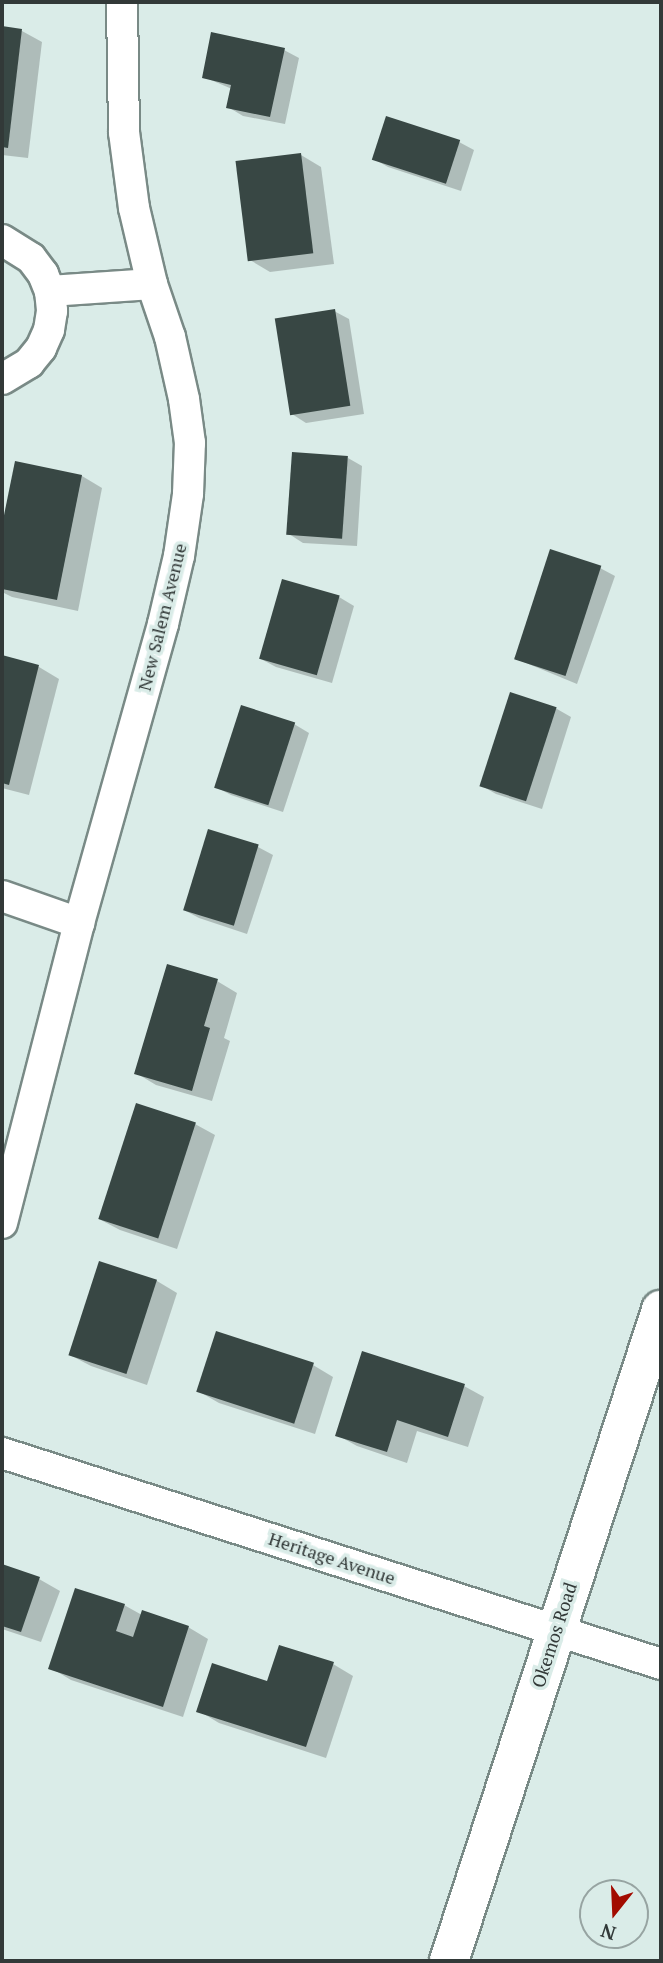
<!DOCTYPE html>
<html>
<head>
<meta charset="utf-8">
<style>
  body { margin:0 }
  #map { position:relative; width:663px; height:1963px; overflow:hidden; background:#daece8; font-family:"PT Serif",serif }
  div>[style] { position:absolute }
  .shadow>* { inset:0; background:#0003 }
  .building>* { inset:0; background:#384744; transform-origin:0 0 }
  .roads { filter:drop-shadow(2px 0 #798a86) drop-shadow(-2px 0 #798a86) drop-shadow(0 2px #798a86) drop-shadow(0 -2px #798a86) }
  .street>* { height:30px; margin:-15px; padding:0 15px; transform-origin:15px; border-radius:15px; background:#fff }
  .secondary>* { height:38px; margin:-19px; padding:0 19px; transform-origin:19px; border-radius:19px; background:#fff }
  span { translate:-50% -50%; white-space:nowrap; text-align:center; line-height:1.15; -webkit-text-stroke:7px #daece8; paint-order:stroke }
  .street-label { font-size:18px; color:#323938 }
  .frame { position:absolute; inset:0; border:4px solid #323938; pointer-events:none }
  .north { position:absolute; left:579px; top:1879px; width:70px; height:70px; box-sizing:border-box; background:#daece8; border:2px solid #97a4a2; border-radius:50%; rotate:198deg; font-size:19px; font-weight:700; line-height:28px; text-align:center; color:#323938 }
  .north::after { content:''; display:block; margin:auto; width:24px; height:32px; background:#a20b00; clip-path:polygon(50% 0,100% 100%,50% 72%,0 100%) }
</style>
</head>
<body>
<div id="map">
  <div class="shadow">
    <i style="clip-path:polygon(2px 28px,22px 31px,42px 42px,28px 158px,2px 155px)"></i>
    <i style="clip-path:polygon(284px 50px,299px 58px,285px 124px,243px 116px,228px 107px,232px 89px,204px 77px)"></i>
    <i style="clip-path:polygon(387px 118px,459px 142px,474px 150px,461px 191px,388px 167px,374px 159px)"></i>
    <i style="clip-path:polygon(301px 155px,321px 167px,334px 264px,270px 272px,250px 260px)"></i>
    <i style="clip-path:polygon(334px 311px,349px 319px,364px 414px,306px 423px,292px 414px)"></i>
    <i style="clip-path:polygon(348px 458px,362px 466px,357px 546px,303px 543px,289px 534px)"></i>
    <i style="clip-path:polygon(16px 463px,82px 476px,102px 488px,78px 611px,12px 597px,2px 592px,2px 534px)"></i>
    <i style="clip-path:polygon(600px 568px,615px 576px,577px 684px,514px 658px)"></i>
    <i style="clip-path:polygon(339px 597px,354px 606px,332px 683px,276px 667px,261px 659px)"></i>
    <i style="clip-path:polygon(2px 657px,39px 667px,59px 679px,29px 795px,2px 788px)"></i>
    <i style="clip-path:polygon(511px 694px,557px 709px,571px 717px,542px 809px,496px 794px,482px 786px)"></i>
    <i style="clip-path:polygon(294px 724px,309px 733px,283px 812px,231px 795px,216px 787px)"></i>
    <i style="clip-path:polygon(210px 831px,258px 847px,273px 855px,247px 934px,199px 918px,184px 910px)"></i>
    <i style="clip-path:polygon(217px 981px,237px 993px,224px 1038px,230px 1041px,212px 1101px,156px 1085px,136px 1073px)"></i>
    <i style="clip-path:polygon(195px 1124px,215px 1135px,177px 1249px,120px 1230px,99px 1219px)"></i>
    <i style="clip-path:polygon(100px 1263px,157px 1281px,177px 1293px,147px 1385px,91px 1366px,70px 1355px)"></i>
    <i style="clip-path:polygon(313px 1365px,333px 1377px,315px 1434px,219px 1403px,198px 1391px)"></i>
    <i style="clip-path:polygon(464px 1386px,484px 1397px,468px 1447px,417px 1431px,407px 1463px,357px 1446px,337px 1435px)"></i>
    <i style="clip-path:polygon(2px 1566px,39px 1579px,60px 1591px,41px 1642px,2px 1629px)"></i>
    <i style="clip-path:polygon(124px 1605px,142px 1615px,188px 1627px,208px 1639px,183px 1717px,71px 1680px,51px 1668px)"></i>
    <i style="clip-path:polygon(333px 1664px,353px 1676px,326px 1758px,219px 1723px,199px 1711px,268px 1683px)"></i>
  </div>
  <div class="building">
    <i style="clip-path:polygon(2px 26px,22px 29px,8px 148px,2px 147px)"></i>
    <i style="clip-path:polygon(211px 32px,285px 48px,270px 117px,226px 108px,231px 85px,202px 78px)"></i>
    <i style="left:386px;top:116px;width:78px;height:46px;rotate:18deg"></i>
    <i style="left:301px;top:153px;width:101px;height:66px;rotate:83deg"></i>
    <i style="left:335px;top:309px;width:98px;height:61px;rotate:81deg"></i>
    <i style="left:292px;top:452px;width:56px;height:83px;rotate:4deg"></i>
    <i style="clip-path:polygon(15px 461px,82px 475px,57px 600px,2px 589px,2px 525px)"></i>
    <i style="left:550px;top:549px;width:54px;height:116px;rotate:18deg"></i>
    <i style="left:282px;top:579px;width:60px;height:83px;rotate:16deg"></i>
    <i style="clip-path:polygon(2px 655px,39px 665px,9px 785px,2px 783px)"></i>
    <i style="left:510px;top:692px;width:49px;height:99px;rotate:18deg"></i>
    <i style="left:241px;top:705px;width:57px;height:87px;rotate:18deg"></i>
    <i style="left:208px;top:829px;width:53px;height:85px;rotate:17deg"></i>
    <i style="clip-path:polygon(167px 964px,218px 979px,204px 1026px,210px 1028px,192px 1091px,134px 1074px)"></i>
    <i style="left:136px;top:1103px;width:63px;height:122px;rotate:18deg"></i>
    <i style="left:99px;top:1261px;width:61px;height:99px;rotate:18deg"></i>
    <i style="left:216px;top:1331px;width:103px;height:64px;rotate:18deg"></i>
    <i style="clip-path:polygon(362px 1351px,465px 1384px,448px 1437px,397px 1420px,387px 1452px,335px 1436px)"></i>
    <i style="clip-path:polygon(2px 1564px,40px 1577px,21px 1632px,2px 1626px)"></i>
    <i style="clip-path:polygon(75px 1588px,125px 1604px,116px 1631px,133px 1637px,142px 1610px,189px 1626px,163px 1707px,48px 1669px)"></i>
    <i style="clip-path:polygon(279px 1645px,334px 1662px,306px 1747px,196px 1712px,212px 1663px,267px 1681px)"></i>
  </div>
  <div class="roads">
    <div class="street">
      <i style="left:2px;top:240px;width:34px;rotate:32deg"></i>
      <i style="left:31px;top:258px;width:20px;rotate:53deg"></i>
      <i style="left:43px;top:274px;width:18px;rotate:68deg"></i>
      <i style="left:50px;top:291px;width:20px;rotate:84deg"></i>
      <i style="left:52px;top:311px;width:19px;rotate:99deg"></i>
      <i style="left:49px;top:330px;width:20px;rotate:114deg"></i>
      <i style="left:41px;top:348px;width:19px;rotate:129deg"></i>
      <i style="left:29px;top:363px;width:31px;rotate:149deg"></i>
      <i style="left:50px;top:291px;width:102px;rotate:-3.9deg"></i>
      <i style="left:2px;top:896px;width:82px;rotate:19.3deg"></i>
      <i style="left:2px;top:1223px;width:310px;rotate:-75.6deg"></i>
      <i style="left:79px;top:923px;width:311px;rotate:-74.3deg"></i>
      <i style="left:163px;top:624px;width:70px;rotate:-76.8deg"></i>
      <i style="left:179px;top:556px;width:63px;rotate:-81.7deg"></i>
      <i style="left:188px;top:494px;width:51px;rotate:-87.8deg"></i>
      <i style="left:190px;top:443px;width:44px;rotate:-97.8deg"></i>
      <i style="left:184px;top:399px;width:64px;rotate:-102.7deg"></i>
      <i style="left:170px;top:337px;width:56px;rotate:-108.8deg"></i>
      <i style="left:152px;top:284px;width:78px;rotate:-103.3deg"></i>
      <i style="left:134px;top:208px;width:77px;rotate:-97.5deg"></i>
      <i style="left:124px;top:132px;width:130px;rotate:-90.9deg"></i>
      <i style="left:2px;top:1453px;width:692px;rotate:17.75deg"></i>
    </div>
    <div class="secondary">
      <i style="left:449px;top:1961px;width:685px;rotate:-71.96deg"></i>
    </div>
  </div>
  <div class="street-label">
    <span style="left:162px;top:617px;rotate:-76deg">New Salem Avenue</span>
    <span style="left:332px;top:1558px;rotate:18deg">Heritage Avenue</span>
    <span style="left:554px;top:1635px;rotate:-72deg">Okemos Road</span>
  </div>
  <div class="frame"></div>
  <div class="north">N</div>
</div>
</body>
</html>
